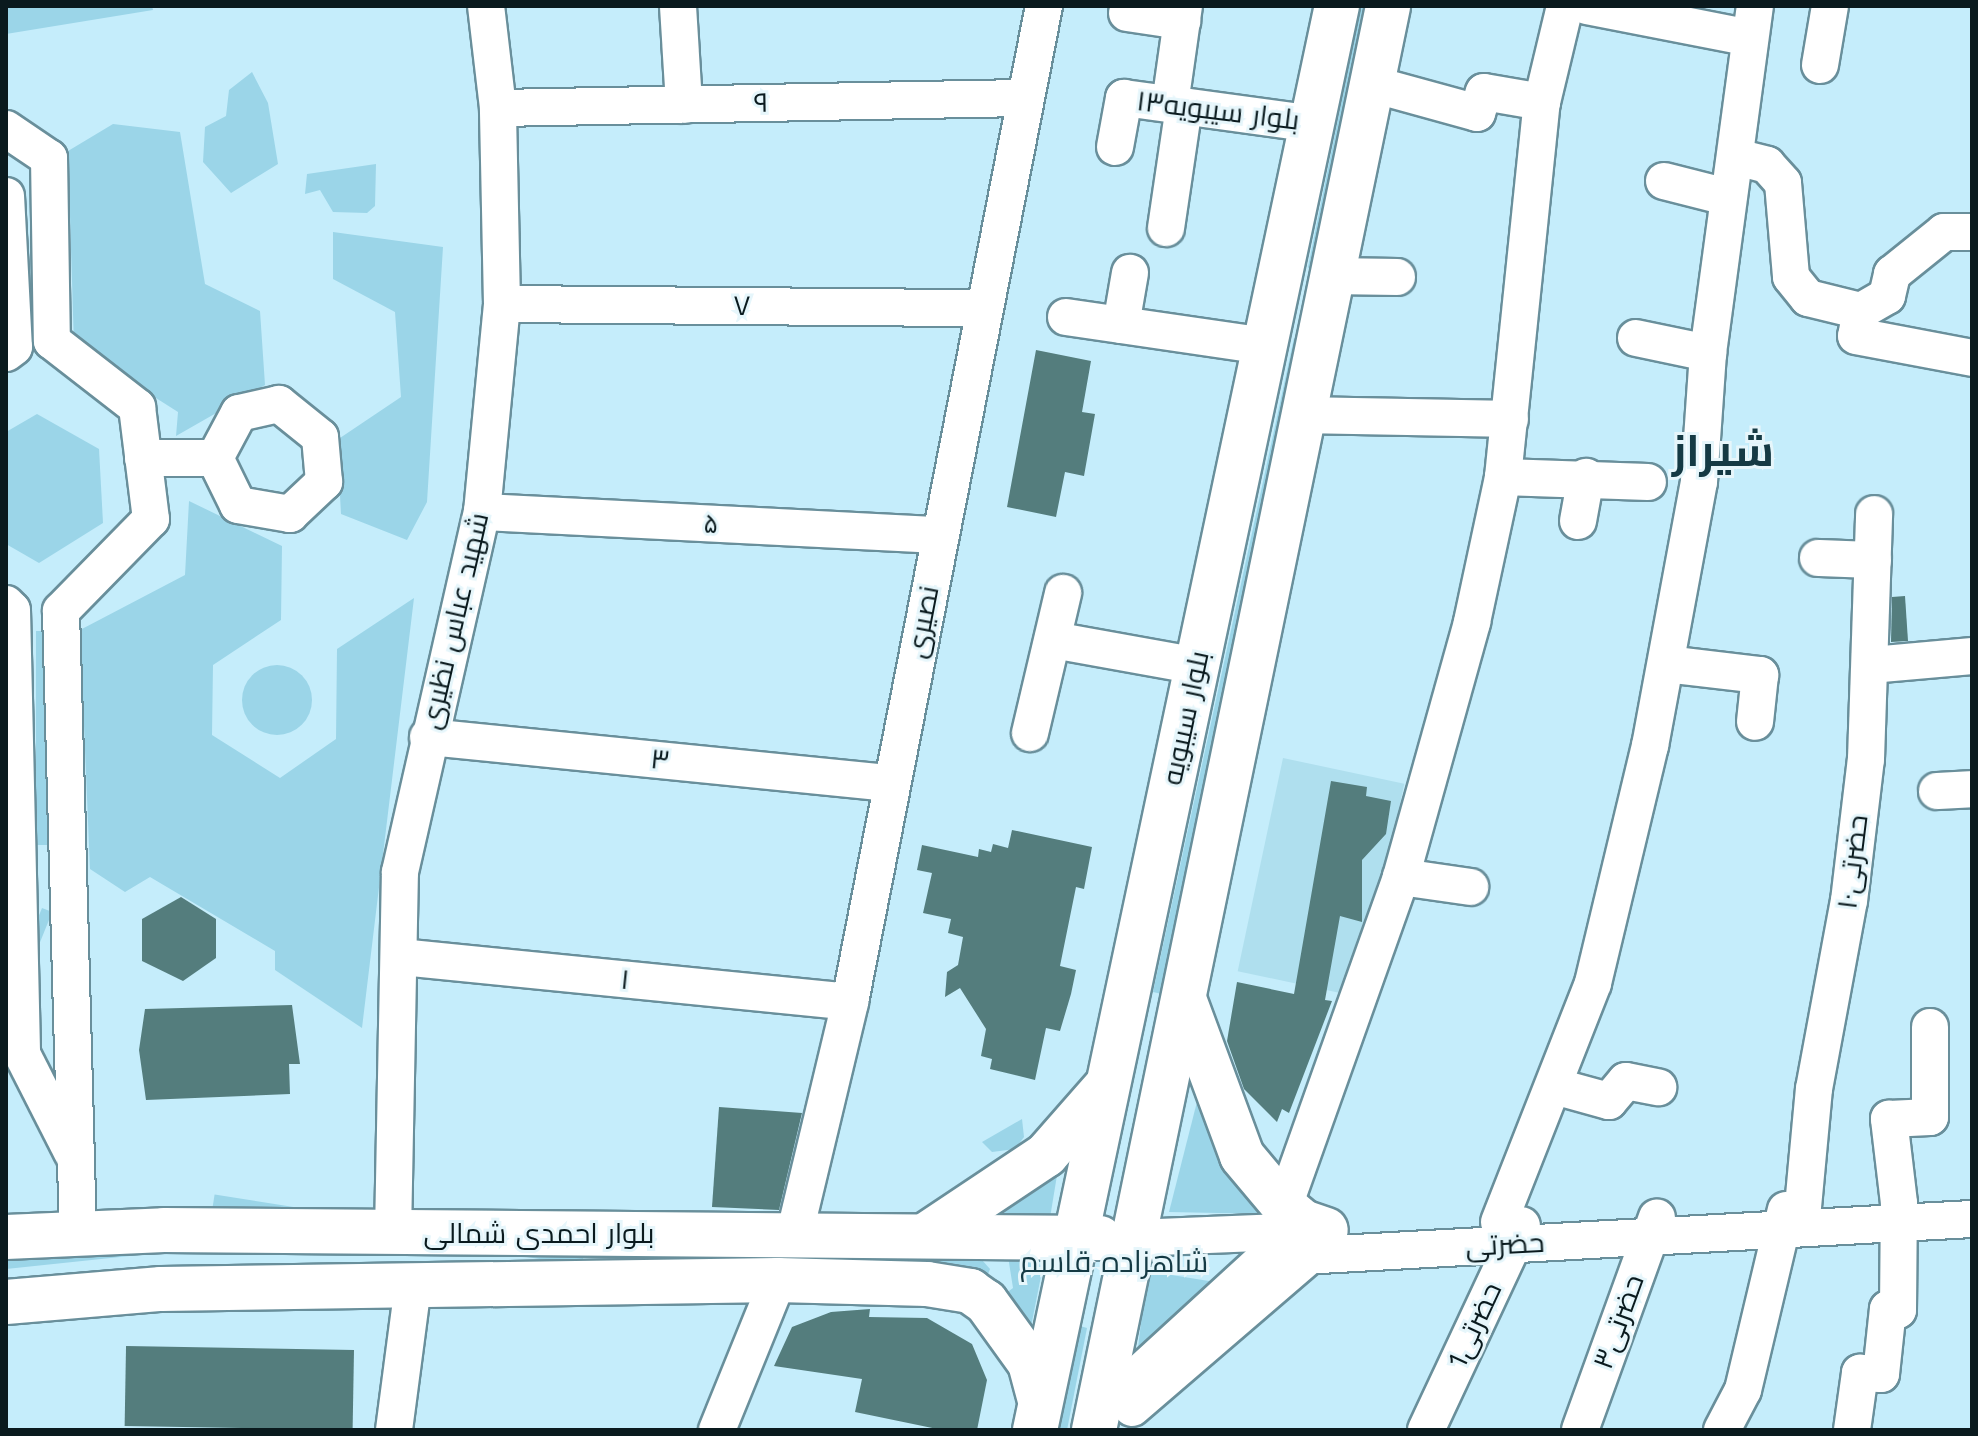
<!DOCTYPE html>
<html>
<head>
<meta charset="utf-8">
<style>
  body { margin:0 }
  #map { position:relative; width:1978px; height:1436px; overflow:hidden; background:#c5edfb; font-family:"Work Sans",Cairo,sans-serif }
  div>[style] { position:absolute }
  .built>* { inset:0; background:#afdfee; transform-origin:0 0 }
  .green>* { inset:0; background:#9bd5e8; transform-origin:0 0 }
  .round { border-radius:50% }
  .building>* { inset:0; background:#547d7d; transform-origin:0 0 }
  .roads { filter:drop-shadow(2px 0 #698f9b) drop-shadow(-2px 0 #698f9b) drop-shadow(0 2px #698f9b) drop-shadow(0 -2px #698f9b) }
  .minor>* { height:36px; margin:-18px; padding:0 18px; transform-origin:18px; border-radius:18px; background:#fff }
  .major>* { height:44px; margin:-22px; padding:0 22px; transform-origin:22px; border-radius:22px; background:#fff }
  span { translate:-50% -50%; white-space:nowrap; text-align:center; line-height:1.15; -webkit-text-stroke:6px #e6f6fb; paint-order:stroke }
  .street-label { font-size:28px; color:#0a1a1e }
  .neighbourhood-label { font-size:30px; color:#153a44 }
  .town-label { font-size:44px; color:#153a44; font-weight:700 }
  .frame { position:absolute; inset:0; border:8px solid #0a1a1e; pointer-events:none }
</style>
</head>
<body>
<div id="map">
  <div class="built">
    <i style="left:1283px;top:758px;width:124px;height:218px;rotate:12deg"></i>
  </div>
  <div class="green">
    <i style="clip-path:polygon(6px 6px,152px 6px,153px 10px,6px 34px)"></i>
    <i style="clip-path:polygon(1361px 6px,1374px 6px,1312px 275px,1308px 267px)"></i>
    <i style="clip-path:polygon(252px 72px,268px 103px,278px 164px,231px 193px,203px 162px,205px 127px,226px 116px,229px 90px)"></i>
    <i style="clip-path:polygon(113px 124px,180px 132px,205px 284px,260px 311px,265px 385px,176px 436px,178px 412px,74px 346px,68px 151px)"></i>
    <i style="clip-path:polygon(376px 164px,375px 206px,367px 213px,333px 212px,320px 190px,305px 194px,307px 174px)"></i>
    <i style="clip-path:polygon(333px 232px,443px 247px,427px 502px,407px 540px,341px 514px,337px 440px,401px 397px,395px 312px,333px 279px)"></i>
    <i style="clip-path:polygon(1294px 338px,1301px 340px,1162px 994px,1153px 992px)"></i>
    <i style="clip-path:polygon(37px 414px,99px 449px,103px 523px,39px 563px,6px 544px,6px 432px)"></i>
    <i style="clip-path:polygon(189px 501px,282px 546px,281px 620px,213px 665px,212px 735px,280px 778px,336px 739px,337px 649px,414px 598px,362px 1028px,275px 970px,275px 951px,150px 877px,125px 892px,90px 869px,80px 630px,185px 575px)"></i>
    <i style="left:36px;top:631px;width:15px;height:214px"></i>
    <i class="round" style="left:242px;top:665px;width:70px;height:70px"></i>
    <i style="left:42px;top:908px;width:11px;height:140px;rotate:22deg"></i>
    <i style="clip-path:polygon(1201px 1086px,1267px 1214px,1169px 1212px)"></i>
    <i style="clip-path:polygon(1022px 1119px,1024px 1137px,1015px 1149px,992px 1152px,982px 1142px)"></i>
    <i style="clip-path:polygon(1059px 1163px,1049px 1224px,987px 1224px)"></i>
    <i style="clip-path:polygon(1007px 1250px,1043px 1266px,1028px 1342px,994px 1302px,1013px 1288px)"></i>
    <i style="left:584px;top:1253px;width:13px;height:374px;rotate:99deg"></i>
    <i style="clip-path:polygon(614px 1253px,967px 1257px,982px 1260px,990px 1269px,987px 1277px,615px 1261px)"></i>
    <i style="clip-path:polygon(139px 1255px,6px 1269px,6px 1258px)"></i>
    <i style="clip-path:polygon(1147px 1271px,1215px 1282px,1138px 1348px)"></i>
    <i style="clip-path:polygon(1080px 1326px,1087px 1328px,1067px 1430px,1058px 1430px)"></i>
  </div>
  <div class="building">
    <i style="clip-path:polygon(1036px 350px,1091px 361px,1082px 412px,1095px 414px,1084px 476px,1065px 472px,1056px 517px,1007px 507px)"></i>
    <i style="clip-path:polygon(1905px 596px,1908px 641px,1891px 642px,1892px 597px)"></i>
    <i style="clip-path:polygon(1331px 781px,1367px 787px,1366px 796px,1391px 801px,1386px 834px,1362px 860px,1362px 922px,1340px 916px,1325px 1000px,1332px 1001px,1289px 1113px,1282px 1109px,1277px 1122px,1244px 1089px,1227px 1041px,1237px 982px,1294px 994px)"></i>
    <i style="clip-path:polygon(1012px 830px,1092px 847px,1084px 889px,1076px 887px,1060px 966px,1076px 970px,1071px 994px,1060px 1031px,1046px 1028px,1035px 1080px,990px 1069px,992px 1059px,981px 1056px,986px 1029px,960px 988px,945px 997px,947px 972px,958px 965px,963px 937px,948px 933px,951px 919px,923px 913px,932px 873px,917px 870px,922px 845px,978px 857px,979px 849px,991px 852px,993px 844px,1008px 848px)"></i>
    <i style="clip-path:polygon(181px 897px,216px 919px,216px 958px,183px 981px,142px 961px,142px 919px)"></i>
    <i style="clip-path:polygon(292px 1005px,300px 1064px,289px 1064px,290px 1094px,146px 1100px,139px 1050px,145px 1009px)"></i>
    <i style="clip-path:polygon(719px 1107px,802px 1113px,779px 1210px,712px 1207px)"></i>
    <i style="clip-path:polygon(870px 1309px,869px 1317px,927px 1318px,972px 1344px,987px 1380px,977px 1430px,942px 1430px,855px 1412px,862px 1379px,774px 1366px,792px 1327px,831px 1312px)"></i>
    <i style="left:354px;top:1350px;width:80px;height:228px;rotate:91deg"></i>
  </div>
  <div class="roads">
    <div class="minor">
      <i style="left:678px;top:6px;width:99px;rotate:86.5deg"></i>
      <i style="left:1587px;top:6px;width:166px;rotate:11.1deg"></i>
      <i style="left:1127px;top:13px;width:56px;rotate:8.3deg"></i>
      <i style="left:1820px;top:65px;width:60px;rotate:-80.4deg"></i>
      <i style="left:1372px;top:84px;width:109px;rotate:15.4deg"></i>
      <i style="left:1477px;top:113px;width:22px;rotate:-72deg"></i>
      <i style="left:1484px;top:92px;width:59px;rotate:9.8deg"></i>
      <i style="left:1170px;top:104px;width:99px;rotate:-81.9deg"></i>
      <i style="left:498px;top:108px;width:526px;rotate:-1.09deg"></i>
      <i style="left:6px;top:129px;width:52px;rotate:34deg"></i>
      <i style="left:49px;top:158px;width:183px;rotate:89.1deg"></i>
      <i style="left:52px;top:341px;width:108px;rotate:37.8deg"></i>
      <i style="left:137px;top:407px;width:113px;rotate:82.9deg"></i>
      <i style="left:151px;top:519px;width:129px;rotate:134.4deg"></i>
      <i style="left:61px;top:611px;width:623px;rotate:88.44deg"></i>
      <i style="left:1115px;top:147px;width:50px;rotate:-79.6deg"></i>
      <i style="left:1124px;top:98px;width:191px;rotate:7.8deg"></i>
      <i style="left:1736px;top:157px;width:32px;rotate:14deg"></i>
      <i style="left:1767px;top:165px;width:24px;rotate:48deg"></i>
      <i style="left:1783px;top:183px;width:94px;rotate:85.1deg"></i>
      <i style="left:1791px;top:277px;width:27px;rotate:51deg"></i>
      <i style="left:1808px;top:298px;width:55px;rotate:13.8deg"></i>
      <i style="left:1861px;top:311px;width:30px;rotate:-30deg"></i>
      <i style="left:1887px;top:296px;width:23px;rotate:-77deg"></i>
      <i style="left:1892px;top:274px;width:67px;rotate:-38.9deg"></i>
      <i style="left:1944px;top:232px;width:28px"></i>
      <i style="left:1664px;top:181px;width:65px;rotate:14.3deg"></i>
      <i style="left:6px;top:196px;width:151px;rotate:87deg"></i>
      <i style="left:14px;top:347px;width:10px;rotate:143deg"></i>
      <i style="left:1166px;top:228px;width:123px;rotate:-81.6deg"></i>
      <i style="left:1332px;top:276px;width:65px;rotate:0.9deg"></i>
      <i style="left:502px;top:304px;width:481px;rotate:0.5deg"></i>
      <i style="left:1861px;top:311px;width:25px;rotate:101deg"></i>
      <i style="left:1856px;top:336px;width:118px;rotate:10.7deg"></i>
      <i style="left:1066px;top:317px;width:202px;rotate:8.3deg"></i>
      <i style="left:1121px;top:325px;width:53px;rotate:-80.2deg"></i>
      <i style="left:1636px;top:338px;width:74px;rotate:11.8deg"></i>
      <i style="left:1305px;top:415px;width:205px;rotate:1.1deg"></i>
      <i style="left:143px;top:458px;width:72px"></i>
      <i style="left:215px;top:458px;width:52px;rotate:63.9deg"></i>
      <i style="left:238px;top:505px;width:53px;rotate:9.8deg"></i>
      <i style="left:290px;top:514px;width:47px;rotate:-43.3deg"></i>
      <i style="left:324px;top:482px;width:45px;rotate:-95.1deg"></i>
      <i style="left:320px;top:437px;width:53px;rotate:-141.2deg"></i>
      <i style="left:279px;top:404px;width:41px;rotate:167.3deg"></i>
      <i style="left:239px;top:413px;width:51px;rotate:118.1deg"></i>
      <i style="left:1503px;top:477px;width:145px;rotate:2deg"></i>
      <i style="left:482px;top:512px;width:459px;rotate:2.9deg"></i>
      <i style="left:1578px;top:521px;width:45px;rotate:-79.7deg"></i>
      <i style="left:1818px;top:558px;width:55px;rotate:2.1deg"></i>
      <i style="left:6px;top:604px;width:8px;rotate:45deg"></i>
      <i style="left:12px;top:610px;width:444px;rotate:88.7deg"></i>
      <i style="left:22px;top:1054px;width:110px;rotate:63deg"></i>
      <i style="left:1053px;top:640px;width:146px;rotate:10.2deg"></i>
      <i style="left:1666px;top:664px;width:95px;rotate:6.7deg"></i>
      <i style="left:1760px;top:675px;width:47px;rotate:96.1deg"></i>
      <i style="left:1871px;top:665px;width:101px;rotate:-5.1deg"></i>
      <i style="left:1030px;top:733px;width:144px;rotate:-76.7deg"></i>
      <i style="left:428px;top:737px;width:466px;rotate:5.7deg"></i>
      <i style="left:1937px;top:791px;width:35px;rotate:-3deg"></i>
      <i style="left:1401px;top:877px;width:70px;rotate:8.2deg"></i>
      <i style="left:400px;top:957px;width:452px;rotate:5.7deg"></i>
      <i style="left:1554px;top:1086px;width:57px;rotate:15.3deg"></i>
      <i style="left:1609px;top:1101px;width:26px;rotate:-50deg"></i>
      <i style="left:1626px;top:1081px;width:33px;rotate:11deg"></i>
      <i style="left:1284px;top:1206px;width:349px;rotate:-70.4deg"></i>
      <i style="left:1401px;top:877px;width:265px;rotate:-74.4deg"></i>
      <i style="left:1472px;top:622px;width:148px;rotate:-77.9deg"></i>
      <i style="left:1503px;top:477px;width:377px;rotate:-84.1deg"></i>
      <i style="left:1542px;top:102px;width:99px;rotate:-76.5deg"></i>
      <i style="left:1803px;top:1207px;width:119px;rotate:-84.7deg"></i>
      <i style="left:1814px;top:1089px;width:191px;rotate:-79.5deg"></i>
      <i style="left:1849px;top:901px;width:143px;rotate:-83.2deg"></i>
      <i style="left:1866px;top:759px;width:245px;rotate:-88.1deg"></i>
      <i style="left:1499px;top:1222px;width:257px;rotate:-68.5deg"></i>
      <i style="left:1593px;top:983px;width:244px;rotate:-76.5deg"></i>
      <i style="left:1650px;top:746px;width:269px;rotate:-79.5deg"></i>
      <i style="left:1699px;top:482px;width:129px;rotate:-86deg"></i>
      <i style="left:1708px;top:353px;width:350px;rotate:-82.3deg"></i>
      <i style="left:393px;top:1234px;width:362px;rotate:-88.9deg"></i>
      <i style="left:400px;top:872px;width:369px;rotate:-77.2deg"></i>
      <i style="left:482px;top:512px;width:209px;rotate:-84.5deg"></i>
      <i style="left:502px;top:304px;width:196px;rotate:-91.2deg"></i>
      <i style="left:498px;top:108px;width:103px;rotate:-96.7deg"></i>
      <i style="left:794px;top:1236px;width:241px;rotate:-76.5deg"></i>
      <i style="left:850px;top:1002px;width:1015px;rotate:-78.98deg"></i>
      <i style="left:1134px;top:1238px;width:173px;rotate:-2.3deg"></i>
      <i style="left:1132px;top:1408px;width:235px;rotate:-40.7deg"></i>
      <i style="left:1097px;top:1412px;width:228px;rotate:-42.5deg"></i>
      <i style="left:1265px;top:1258px;width:708px;rotate:-3.16deg"></i>
      <i style="left:394px;top:1430px;width:145px;rotate:-82.5deg"></i>
      <i style="left:717px;top:1430px;width:162px;rotate:-67.9deg"></i>
      <i style="left:1426px;top:1430px;width:226px;rotate:-64.9deg"></i>
      <i style="left:1580px;top:1430px;width:226px;rotate:-70.1deg"></i>
      <i style="left:1722px;top:1430px;width:45px;rotate:-62.3deg"></i>
      <i style="left:1743px;top:1390px;width:185px;rotate:-76.6deg"></i>
      <i style="left:1852px;top:1430px;width:58px;rotate:-82deg"></i>
      <i style="left:1860px;top:1373px;width:21px;rotate:3deg"></i>
      <i style="left:1881px;top:1374px;width:65px;rotate:-83.9deg"></i>
      <i style="left:1888px;top:1309px;width:10px;rotate:6deg"></i>
      <i style="left:1898px;top:1310px;width:107px;rotate:-89.5deg"></i>
      <i style="left:1899px;top:1203px;width:85px;rotate:-96.8deg"></i>
      <i style="left:1889px;top:1119px;width:41px;rotate:-2.8deg"></i>
      <i style="left:1930px;top:1117px;width:90px;rotate:-90deg"></i>
    </div>
    <div class="major">
      <i style="left:1184px;top:999px;width:167px;rotate:69.7deg"></i>
      <i style="left:1242px;top:1156px;width:65px;rotate:50deg"></i>
      <i style="left:1284px;top:1206px;width:25px;rotate:40deg"></i>
      <i style="left:1303px;top:1222px;width:24px;rotate:19deg"></i>
      <i style="left:929px;top:1233px;width:141px;rotate:-33.7deg"></i>
      <i style="left:1046px;top:1155px;width:88px;rotate:-48.7deg"></i>
      <i style="left:6px;top:1237px;width:158px;rotate:-2.5deg"></i>
      <i style="left:164px;top:1230px;width:936px;rotate:0.49deg"></i>
      <i style="left:6px;top:1302px;width:156px;rotate:-4.8deg"></i>
      <i style="left:161px;top:1289px;width:617px;rotate:-0.84deg"></i>
      <i style="left:778px;top:1280px;width:149px;rotate:1.5deg"></i>
      <i style="left:927px;top:1284px;width:44px;rotate:9.2deg"></i>
      <i style="left:970px;top:1291px;width:19px;rotate:35deg"></i>
      <i style="left:986px;top:1302px;width:75px;rotate:54.2deg"></i>
      <i style="left:1030px;top:1363px;width:38px;rotate:75deg"></i>
      <i style="left:1035px;top:1430px;width:1456px;rotate:-78.03deg"></i>
      <i style="left:1094px;top:1430px;width:1454px;rotate:-78.33deg"></i>
    </div>
  </div>
  <div class="street-label">
    <span style="left:761px;top:103px;rotate:-1deg">۹</span>
    <span style="left:1218px;top:111px;rotate:7deg">بلوار سیبویه۱۳</span>
    <span style="left:742px;top:306px">۷</span>
    <span style="left:711px;top:524px;rotate:3deg">۵</span>
    <span style="left:455px;top:621px;rotate:-77deg">شهید عباس نظیری</span>
    <span style="left:923px;top:622px;rotate:-79deg">نصیری</span>
    <span style="left:1186px;top:718px;rotate:-78deg">بلوار سیبویه</span>
    <span style="left:660px;top:760px;rotate:6deg">۳</span>
    <span style="left:1853px;top:862px;rotate:-83deg">حضرتی۱۰</span>
    <span style="left:625px;top:980px;rotate:6deg">۱</span>
    <span style="left:539px;top:1234px">بلوار احمدی شمالی</span>
    <span style="left:1505px;top:1245px;rotate:-3deg">حضرتی</span>
    <span style="left:1619px;top:1322px;rotate:-70deg">حضرتی۳</span>
    <span style="left:1475px;top:1325px;rotate:-65deg">1حضرتی</span>
  </div>
  <div class="neighbourhood-label">
    <span style="left:1114px;top:1262px">شاهزاده قاسم</span>
  </div>
  <div class="town-label">
    <span style="left:1723px;top:451px">شیراز</span>
  </div>
  <div class="frame"></div>
</div>
</body>
</html>
